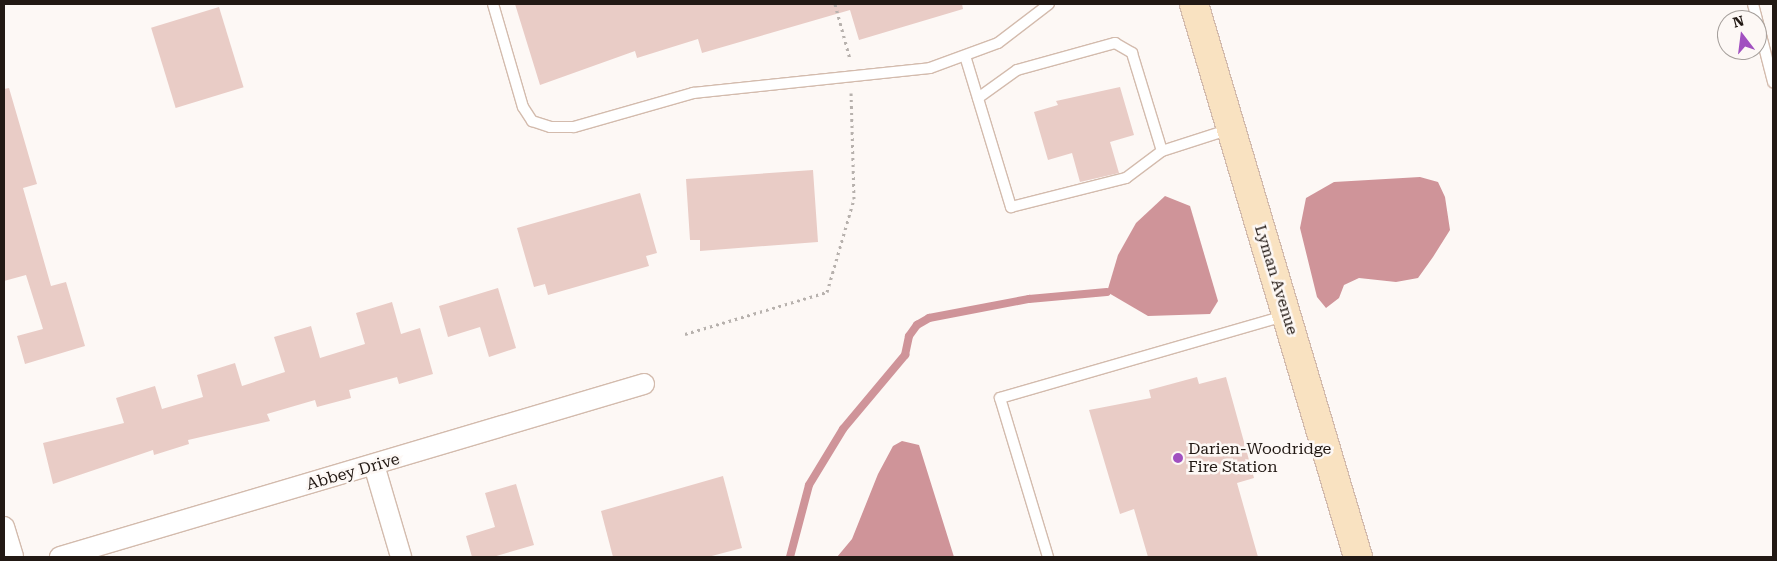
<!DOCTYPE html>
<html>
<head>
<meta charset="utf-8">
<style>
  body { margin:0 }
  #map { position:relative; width:1777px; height:561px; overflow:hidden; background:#fdf8f5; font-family:"Roboto Serif",serif }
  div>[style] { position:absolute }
  .water>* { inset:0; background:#cf9499 }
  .stream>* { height:8px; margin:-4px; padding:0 4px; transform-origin:4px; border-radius:4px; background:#cf9499 }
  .building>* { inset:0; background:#e9ccc6; transform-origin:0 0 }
  .path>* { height:3px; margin-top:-1.5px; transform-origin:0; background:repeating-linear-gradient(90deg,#b7b1ad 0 2.5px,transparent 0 6.5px) }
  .roads { filter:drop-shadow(1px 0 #d3bbad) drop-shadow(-1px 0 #d3bbad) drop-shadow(0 1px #d3bbad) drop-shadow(0 -1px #d3bbad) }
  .lane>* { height:10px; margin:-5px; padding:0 5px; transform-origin:5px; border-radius:5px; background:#fff }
  .street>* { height:20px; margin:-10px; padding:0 10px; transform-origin:10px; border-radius:10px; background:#fff }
  .secondary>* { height:28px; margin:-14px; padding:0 14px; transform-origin:14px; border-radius:14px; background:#f9e2c1 }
  .dots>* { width:14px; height:14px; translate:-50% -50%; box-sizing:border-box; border:2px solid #fdf8f5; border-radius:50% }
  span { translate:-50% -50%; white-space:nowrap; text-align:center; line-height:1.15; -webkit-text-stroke:5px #fdf8f5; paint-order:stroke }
  .street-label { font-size:16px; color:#221914 }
  .poi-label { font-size:16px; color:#221914 }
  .left { translate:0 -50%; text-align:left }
  .frame { position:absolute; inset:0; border:5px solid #221914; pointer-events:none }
  .north { position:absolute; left:1717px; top:10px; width:50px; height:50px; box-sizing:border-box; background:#fdf8f5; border:1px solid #a59f9b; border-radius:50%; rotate:345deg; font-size:14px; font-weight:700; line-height:20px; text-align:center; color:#221914 }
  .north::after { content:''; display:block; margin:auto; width:18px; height:22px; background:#a150c0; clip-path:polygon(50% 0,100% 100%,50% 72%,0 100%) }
</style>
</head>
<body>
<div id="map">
  <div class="water">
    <i style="clip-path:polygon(1420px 177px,1438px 182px,1445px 197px,1450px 230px,1433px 257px,1418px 278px,1396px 282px,1359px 278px,1344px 285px,1339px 298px,1326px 308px,1317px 297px,1300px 228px,1306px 198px,1334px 182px)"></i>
    <i style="clip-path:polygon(1165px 196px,1190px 206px,1218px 301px,1210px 314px,1148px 316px,1107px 292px,1118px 255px,1136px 223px)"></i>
    <i style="clip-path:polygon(902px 441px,919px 445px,954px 557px,837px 557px,852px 539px,878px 474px,893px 446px)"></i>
  </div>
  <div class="stream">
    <i style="left:790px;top:557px;width:74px;rotate:-75.2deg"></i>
    <i style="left:809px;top:485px;width:66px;rotate:-58.7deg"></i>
    <i style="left:843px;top:429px;width:97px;rotate:-50deg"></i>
    <i style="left:905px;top:355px;width:19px;rotate:-78deg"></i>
    <i style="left:909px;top:336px;width:14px;rotate:-54deg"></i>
    <i style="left:917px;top:325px;width:14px;rotate:-30deg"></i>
    <i style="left:929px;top:318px;width:102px;rotate:-10.8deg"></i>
    <i style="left:1029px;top:299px;width:78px;rotate:-5.1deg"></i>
  </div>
  <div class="building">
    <i style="clip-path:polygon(515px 4px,962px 4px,963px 9px,859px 40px,850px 10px,702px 53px,698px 39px,637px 58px,635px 51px,540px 85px)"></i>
    <i style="left:219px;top:7px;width:84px;height:71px;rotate:73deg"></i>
    <i style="clip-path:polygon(1120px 87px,1134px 135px,1110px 142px,1119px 173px,1080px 182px,1072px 153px,1048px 160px,1034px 112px,1058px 105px,1056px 101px)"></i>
    <i style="clip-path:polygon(9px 88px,37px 184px,23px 188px,51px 286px,66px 282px,85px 346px,25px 364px,17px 336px,43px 329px,26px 275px,4px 281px,4px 89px)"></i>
    <i style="clip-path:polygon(813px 170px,818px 242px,700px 251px,700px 240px,690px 240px,686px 179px)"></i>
    <i style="clip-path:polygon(640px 193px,657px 253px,646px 256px,649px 266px,548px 295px,545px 284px,534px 287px,517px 228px)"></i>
    <i style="clip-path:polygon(498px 288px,516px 348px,489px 357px,480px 327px,448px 337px,439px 306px)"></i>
    <i style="clip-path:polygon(392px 302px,401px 334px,420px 328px,433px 374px,399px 384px,397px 377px,349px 390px,351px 398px,317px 407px,315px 400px,267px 414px,270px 421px,188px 440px,189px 444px,154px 455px,153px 450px,53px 484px,43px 443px,124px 423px,116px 398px,155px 386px,162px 409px,203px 397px,197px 375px,235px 363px,242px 386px,285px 372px,274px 337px,311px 326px,320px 358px,365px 344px,356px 313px)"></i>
    <i style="clip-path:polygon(1197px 377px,1199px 384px,1226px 377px,1254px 478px,1237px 483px,1258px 557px,1148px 557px,1134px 509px,1120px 514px,1089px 410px,1151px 398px,1149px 390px)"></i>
    <i style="clip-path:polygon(723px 476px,742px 548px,708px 557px,613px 557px,601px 511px)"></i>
    <i style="clip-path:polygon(516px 484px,534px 545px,493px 557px,472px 557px,466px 536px,495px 527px,485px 493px)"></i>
  </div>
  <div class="path">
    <i style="left:835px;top:4px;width:57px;rotate:74.7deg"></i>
    <i style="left:685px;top:334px;width:148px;rotate:-16.5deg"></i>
    <i style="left:827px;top:292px;width:97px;rotate:-73.8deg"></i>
    <i style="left:854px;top:199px;width:106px;rotate:-91.6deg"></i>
  </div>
  <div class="roads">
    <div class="lane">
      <i style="left:493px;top:4px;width:107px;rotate:73.8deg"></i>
      <i style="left:523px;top:107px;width:17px;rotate:57deg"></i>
      <i style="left:532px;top:121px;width:19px;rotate:18deg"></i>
      <i style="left:550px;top:127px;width:24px"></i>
      <i style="left:574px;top:127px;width:124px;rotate:-15.9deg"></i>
      <i style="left:693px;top:93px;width:238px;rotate:-6deg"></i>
      <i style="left:930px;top:68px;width:72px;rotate:-20.2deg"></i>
      <i style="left:998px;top:43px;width:64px;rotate:-37.4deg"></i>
      <i style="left:1753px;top:4px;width:81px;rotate:75.6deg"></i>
      <i style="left:966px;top:59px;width:155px;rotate:73.1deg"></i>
      <i style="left:1011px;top:207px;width:119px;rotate:-14.2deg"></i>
      <i style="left:1126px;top:178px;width:45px;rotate:-36.9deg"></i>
      <i style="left:1162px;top:151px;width:71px;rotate:-17.9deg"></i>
      <i style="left:978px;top:98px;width:48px;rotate:-35.7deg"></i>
      <i style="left:1017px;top:70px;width:102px;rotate:-15.4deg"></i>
      <i style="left:1115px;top:43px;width:20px;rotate:30deg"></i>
      <i style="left:1132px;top:53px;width:102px;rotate:73deg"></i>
      <i style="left:1048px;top:557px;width:166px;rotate:-106.8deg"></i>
      <i style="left:1000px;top:398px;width:297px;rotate:-16.1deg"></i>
    </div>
    <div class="street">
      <i style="left:374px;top:465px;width:96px;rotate:73.6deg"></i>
      <i style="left:4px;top:527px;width:31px;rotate:73deg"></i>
      <i style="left:60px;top:557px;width:609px;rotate:-16.5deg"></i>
    </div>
    <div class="secondary">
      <i style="left:1194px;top:4px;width:577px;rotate:73.48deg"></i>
    </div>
  </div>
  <div class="dots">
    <i style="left:1178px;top:458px;background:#a150c0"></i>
  </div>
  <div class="street-label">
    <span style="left:1276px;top:280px;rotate:73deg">Lyman Avenue</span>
    <span style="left:353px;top:472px;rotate:-16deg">Abbey Drive</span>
  </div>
  <div class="poi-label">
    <span class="left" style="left:1188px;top:458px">Darien-Woodridge<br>Fire Station</span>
  </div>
  <div class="frame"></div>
  <div class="north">N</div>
</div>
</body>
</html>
